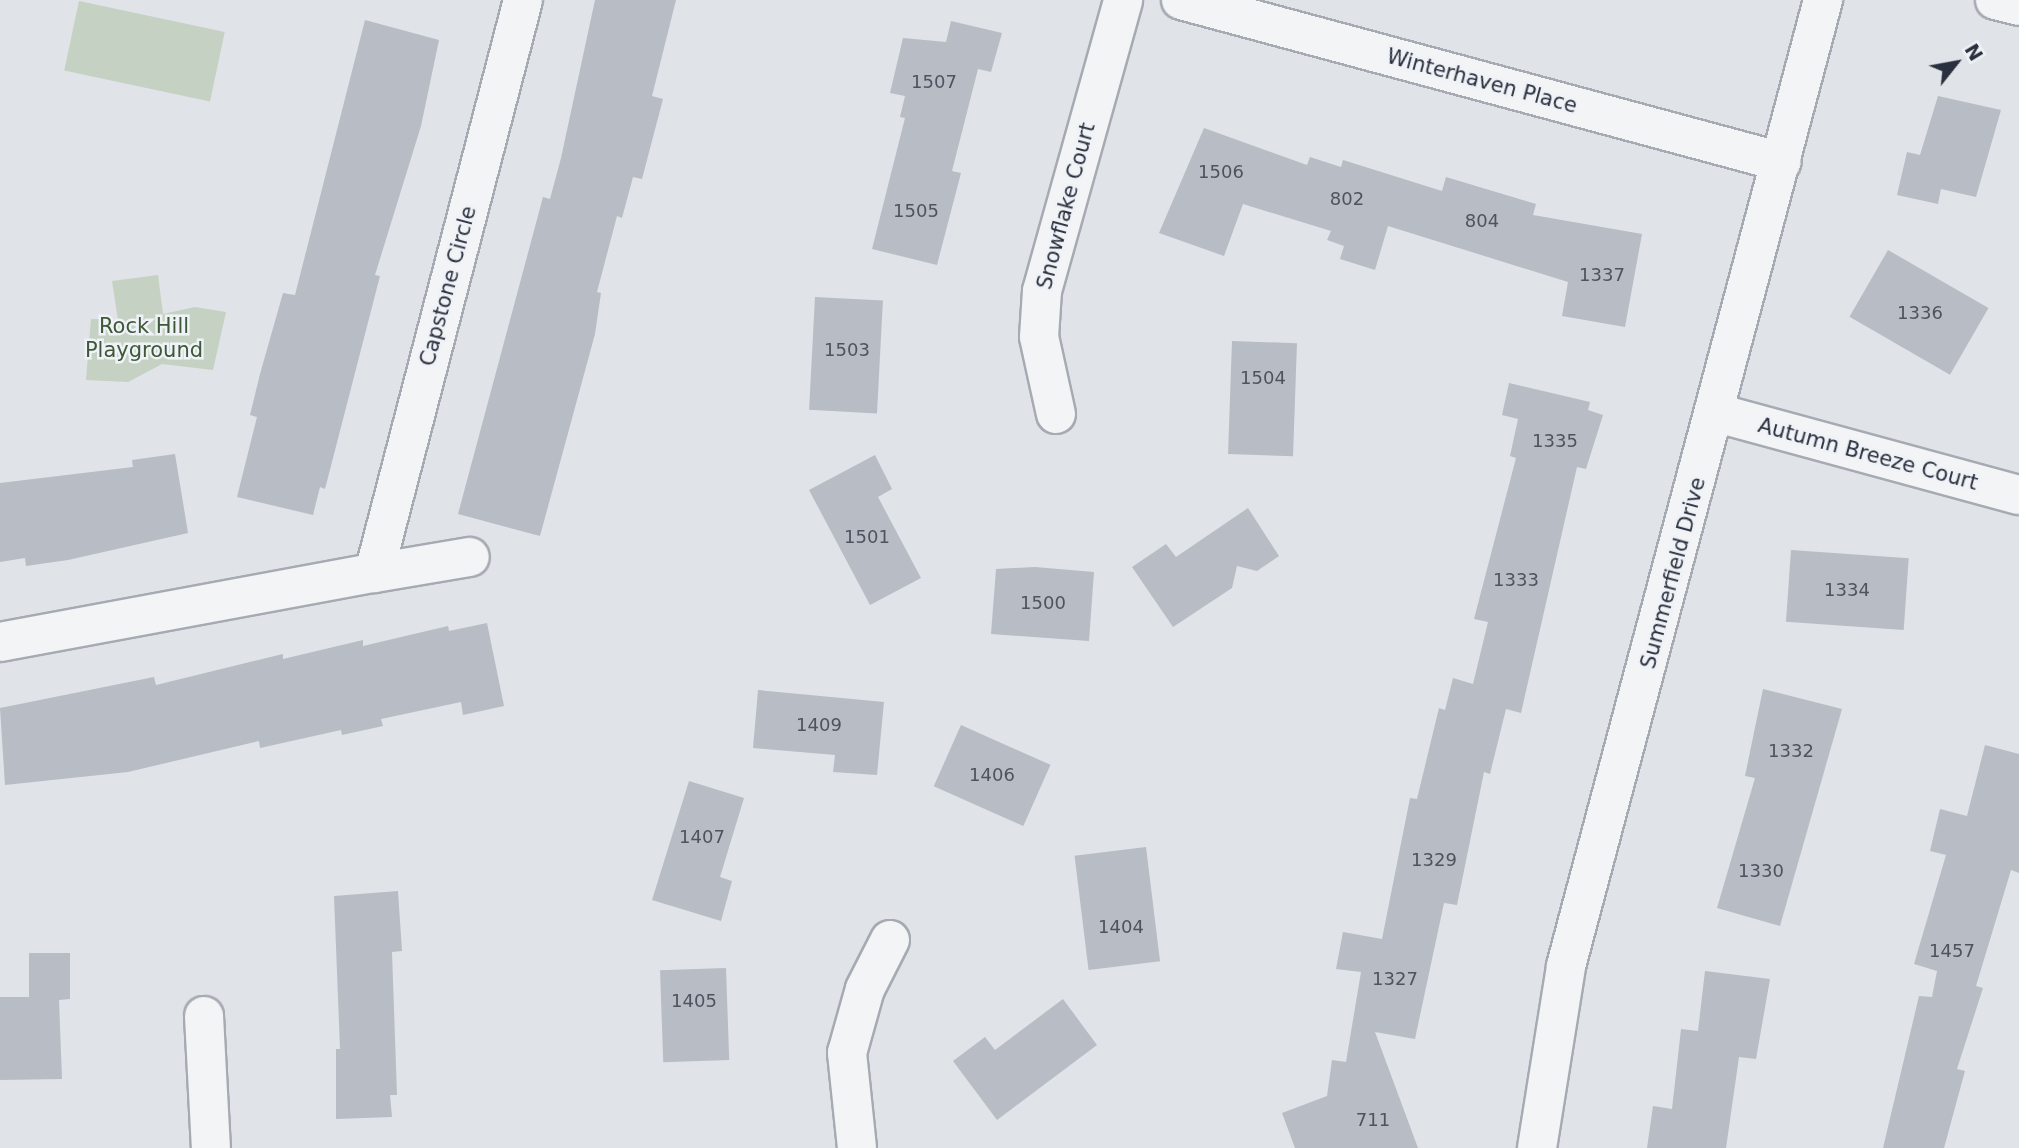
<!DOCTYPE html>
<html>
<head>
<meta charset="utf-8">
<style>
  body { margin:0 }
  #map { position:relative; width:2019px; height:1148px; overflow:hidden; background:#e0e3e8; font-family:"DejaVu Sans",sans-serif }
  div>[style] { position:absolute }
  .green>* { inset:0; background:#c5d1c2; transform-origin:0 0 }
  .building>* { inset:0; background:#b8bcc4; transform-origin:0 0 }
  .roads { filter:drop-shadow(2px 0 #a6aab2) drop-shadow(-2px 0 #a6aab2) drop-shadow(0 2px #a6aab2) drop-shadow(0 -2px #a6aab2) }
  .minor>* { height:38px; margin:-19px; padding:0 19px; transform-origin:19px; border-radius:19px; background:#f2f4f6 }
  span { translate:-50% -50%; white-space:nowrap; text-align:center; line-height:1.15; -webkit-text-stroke:5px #eff2f6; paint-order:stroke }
  .number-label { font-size:18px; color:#4e5360 }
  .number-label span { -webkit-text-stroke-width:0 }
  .street-label { font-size:21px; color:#2a303e }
  .park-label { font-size:21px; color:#3d5938 }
  .north { position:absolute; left:1921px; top:28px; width:70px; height:70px; -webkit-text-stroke:5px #eff2f6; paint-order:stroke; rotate:59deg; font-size:19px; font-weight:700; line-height:28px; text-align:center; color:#2a303e }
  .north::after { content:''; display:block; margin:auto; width:24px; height:32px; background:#2a303e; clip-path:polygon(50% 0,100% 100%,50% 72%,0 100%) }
</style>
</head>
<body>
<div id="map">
  <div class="green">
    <i style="left:79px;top:1px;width:149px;height:71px;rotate:12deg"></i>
    <i style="clip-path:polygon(158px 275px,163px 314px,195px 307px,226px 312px,213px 370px,162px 364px,128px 382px,86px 380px,91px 319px,118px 320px,112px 281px)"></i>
  </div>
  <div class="building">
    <i style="clip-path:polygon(595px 0,676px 0,652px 96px,663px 99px,642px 179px,633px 177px,622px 218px,617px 216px,597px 292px,601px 293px,595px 334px,540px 536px,458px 514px,543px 197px,550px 199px,561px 158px)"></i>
    <i style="clip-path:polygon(365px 20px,439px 40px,421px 126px,375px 275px,380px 276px,325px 489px,320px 487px,313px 515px,237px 497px,257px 417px,250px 415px,260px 374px,283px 293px,295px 295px)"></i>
    <i style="clip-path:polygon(951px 21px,1002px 33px,991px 72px,978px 69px,952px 171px,961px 173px,937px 265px,872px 249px,905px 118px,900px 117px,905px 96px,890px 93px,903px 38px,946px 42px)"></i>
    <i style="clip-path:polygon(1938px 96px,2001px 110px,1976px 197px,1941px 189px,1938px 204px,1897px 195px,1907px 152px,1920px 155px)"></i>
    <i style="clip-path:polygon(1204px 128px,1307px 165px,1310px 157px,1341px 167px,1343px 160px,1442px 191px,1446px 177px,1536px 204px,1533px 215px,1642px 234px,1625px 327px,1562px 316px,1568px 282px,1388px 226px,1375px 270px,1340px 259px,1344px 246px,1327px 240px,1331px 231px,1243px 204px,1224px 256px,1159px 233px)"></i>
    <i style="left:1888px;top:250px;width:116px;height:77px;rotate:30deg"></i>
    <i style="left:815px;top:297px;width:68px;height:113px;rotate:3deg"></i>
    <i style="left:1232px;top:341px;width:65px;height:113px;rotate:2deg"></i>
    <i style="clip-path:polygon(1509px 383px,1590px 402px,1588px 410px,1603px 415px,1586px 469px,1577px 467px,1521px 713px,1506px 709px,1490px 774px,1484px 772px,1457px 905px,1444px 903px,1415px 1039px,1375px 1032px,1418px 1148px,1295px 1148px,1282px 1113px,1327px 1096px,1332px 1060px,1346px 1062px,1361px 972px,1336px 969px,1343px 932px,1382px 939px,1410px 798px,1417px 799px,1439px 708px,1445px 710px,1453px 678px,1473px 684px,1488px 622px,1474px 619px,1516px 458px,1510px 456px,1518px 419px,1502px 415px)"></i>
    <i style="clip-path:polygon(175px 454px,188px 533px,68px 560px,26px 566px,25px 558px,0 562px,0 483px,133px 467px,132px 460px)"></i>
    <i style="clip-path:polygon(875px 455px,892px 489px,878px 497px,921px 578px,870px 605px,809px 490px)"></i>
    <i style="clip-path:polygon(1248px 508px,1279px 556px,1257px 571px,1237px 566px,1232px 588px,1173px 627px,1132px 567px,1166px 544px,1176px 557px)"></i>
    <i style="left:1791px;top:550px;width:118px;height:72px;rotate:4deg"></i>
    <i style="clip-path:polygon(1035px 567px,1094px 572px,1089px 641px,991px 634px,996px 569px)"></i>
    <i style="clip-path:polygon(487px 623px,504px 706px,463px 715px,461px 702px,381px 719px,383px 726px,342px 735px,341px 730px,260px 748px,259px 741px,128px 772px,5px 785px,0 708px,154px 677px,156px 685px,283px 654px,283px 659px,363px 640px,363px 646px,448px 626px,449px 631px)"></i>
    <i style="clip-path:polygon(1763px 689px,1842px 709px,1780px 926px,1717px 908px,1755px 778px,1745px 776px)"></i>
    <i style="clip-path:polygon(758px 690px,884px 702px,877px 775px,833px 772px,835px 755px,753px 748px)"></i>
    <i style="left:961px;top:725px;width:98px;height:67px;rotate:24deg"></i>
    <i style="clip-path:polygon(1985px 745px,2019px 754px,2019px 873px,2011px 870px,1976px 986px,1983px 988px,1957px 1069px,1965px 1071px,1944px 1148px,1883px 1148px,1919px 996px,1932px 997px,1937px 971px,1914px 964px,1946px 855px,1930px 851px,1940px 809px,1967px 816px)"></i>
    <i style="clip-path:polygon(689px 781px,744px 798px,720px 877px,732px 881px,721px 921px,652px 900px)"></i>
    <i style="left:1146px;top:847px;width:115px;height:72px;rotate:83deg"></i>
    <i style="clip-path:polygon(398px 891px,402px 951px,392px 952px,397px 1095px,390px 1095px,392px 1117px,336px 1119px,336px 1049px,340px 1049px,334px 896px)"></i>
    <i style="clip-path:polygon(29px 953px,70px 953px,70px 999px,59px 1000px,62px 1079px,0 1080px,0 997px,29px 997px)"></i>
    <i style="left:726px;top:968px;width:92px;height:66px;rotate:88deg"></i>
    <i style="clip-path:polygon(1705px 971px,1770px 979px,1756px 1059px,1739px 1057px,1726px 1148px,1647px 1148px,1653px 1106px,1672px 1109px,1681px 1029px,1698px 1031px)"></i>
    <i style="clip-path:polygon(1063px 999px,1097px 1045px,997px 1120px,953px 1061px,985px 1037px,995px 1050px)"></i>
  </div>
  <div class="roads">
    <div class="minor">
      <i style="left:1181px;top:0;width:622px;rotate:15.09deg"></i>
      <i style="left:1995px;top:0;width:25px;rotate:14deg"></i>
      <i style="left:1717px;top:413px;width:313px;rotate:15.2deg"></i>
      <i style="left:1056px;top:414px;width:79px;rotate:-102.4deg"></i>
      <i style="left:1039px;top:337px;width:46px;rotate:-86.3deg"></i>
      <i style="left:1042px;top:291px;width:302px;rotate:-74.4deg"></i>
      <i style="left:374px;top:573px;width:97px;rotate:-9.5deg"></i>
      <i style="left:0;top:642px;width:380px;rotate:-10.5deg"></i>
      <i style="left:374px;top:573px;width:592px;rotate:-75.42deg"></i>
      <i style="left:204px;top:1016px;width:132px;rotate:87deg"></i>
      <i style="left:857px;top:1148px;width:96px;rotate:-96deg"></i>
      <i style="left:847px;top:1053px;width:66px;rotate:-74.3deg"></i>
      <i style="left:865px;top:989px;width:55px;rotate:-63deg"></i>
      <i style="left:1537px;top:1148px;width:184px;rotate:-80.9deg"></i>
      <i style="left:1566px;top:966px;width:1000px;rotate:-75.1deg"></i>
    </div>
  </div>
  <div class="number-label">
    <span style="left:934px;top:82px">1507</span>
    <span style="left:1221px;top:172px">1506</span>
    <span style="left:1347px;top:199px">802</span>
    <span style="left:916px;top:211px">1505</span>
    <span style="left:1482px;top:221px">804</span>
    <span style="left:1602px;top:275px">1337</span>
    <span style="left:1920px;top:313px">1336</span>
    <span style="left:847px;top:350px">1503</span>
    <span style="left:1263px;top:378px">1504</span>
    <span style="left:1555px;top:441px">1335</span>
    <span style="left:867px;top:537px">1501</span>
    <span style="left:1516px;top:580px">1333</span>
    <span style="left:1847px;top:590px">1334</span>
    <span style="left:1043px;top:603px">1500</span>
    <span style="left:819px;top:725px">1409</span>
    <span style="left:1791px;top:751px">1332</span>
    <span style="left:992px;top:775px">1406</span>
    <span style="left:702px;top:837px">1407</span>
    <span style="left:1434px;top:860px">1329</span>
    <span style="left:1761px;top:871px">1330</span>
    <span style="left:1121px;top:927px">1404</span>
    <span style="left:1952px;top:951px">1457</span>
    <span style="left:1395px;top:979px">1327</span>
    <span style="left:694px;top:1001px">1405</span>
    <span style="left:1373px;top:1120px">711</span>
  </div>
  <div class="street-label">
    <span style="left:1482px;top:81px;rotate:15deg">Winterhaven Place</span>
    <span style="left:1066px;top:206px;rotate:-75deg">Snowflake Court</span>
    <span style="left:448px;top:286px;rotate:-75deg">Capstone Circle</span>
    <span style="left:1868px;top:454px;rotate:15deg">Autumn Breeze Court</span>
    <span style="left:1673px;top:573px;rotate:-75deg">Summerfield Drive</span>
  </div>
  <div class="park-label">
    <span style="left:144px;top:338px">Rock Hill<br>Playground</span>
  </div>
  <div class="north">N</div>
</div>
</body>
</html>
